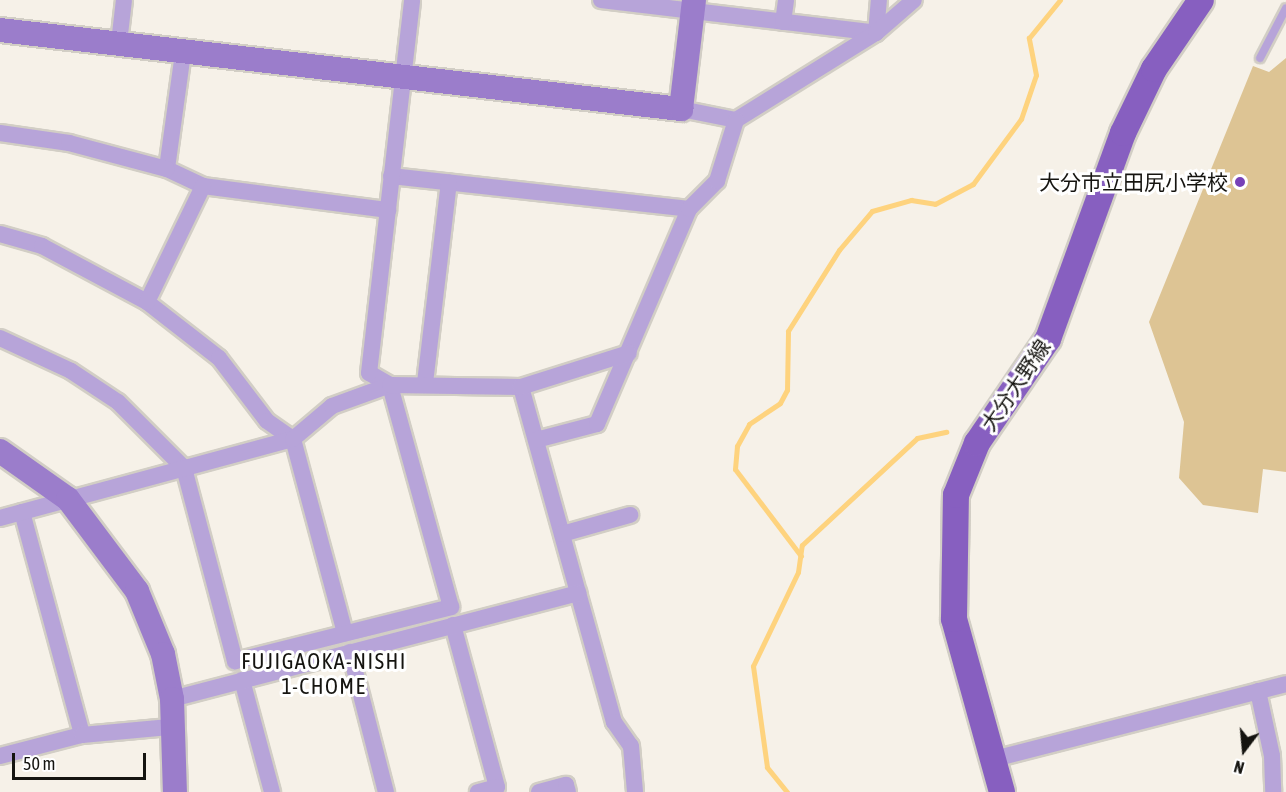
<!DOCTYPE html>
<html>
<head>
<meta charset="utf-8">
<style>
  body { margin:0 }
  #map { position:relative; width:1286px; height:792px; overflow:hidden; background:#f6f1e8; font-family:"Asap Condensed","Noto Sans JP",sans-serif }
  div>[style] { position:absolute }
  .green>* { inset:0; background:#ddc494 }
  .stream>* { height:5px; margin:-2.5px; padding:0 2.5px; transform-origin:2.5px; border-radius:2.5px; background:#fed37e }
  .roads { filter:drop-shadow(2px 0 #d2cec5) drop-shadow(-2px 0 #d2cec5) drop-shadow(0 2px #d2cec5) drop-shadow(0 -2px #d2cec5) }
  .lane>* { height:8px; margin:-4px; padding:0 4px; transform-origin:4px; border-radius:4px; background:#b7a4d9 }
  .street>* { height:16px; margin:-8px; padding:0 8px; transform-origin:8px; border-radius:8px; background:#b7a4d9 }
  .secondary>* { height:24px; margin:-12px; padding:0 12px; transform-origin:12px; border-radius:12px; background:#9b7dcb }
  .primary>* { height:26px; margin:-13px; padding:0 13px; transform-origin:13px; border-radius:13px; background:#875fc0 }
  .dots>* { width:16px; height:16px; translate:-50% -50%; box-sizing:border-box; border:3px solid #fff; border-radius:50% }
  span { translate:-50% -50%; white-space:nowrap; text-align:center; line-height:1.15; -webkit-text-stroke:6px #fff; paint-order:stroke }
  .poi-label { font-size:21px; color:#151410 }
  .right { translate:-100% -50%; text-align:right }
  .street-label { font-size:21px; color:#151410 }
  .neighbourhood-label { font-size:22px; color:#151410; letter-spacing:1.5px }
  .north { position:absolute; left:1214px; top:720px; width:60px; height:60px; -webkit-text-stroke:4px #fff; paint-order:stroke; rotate:196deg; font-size:16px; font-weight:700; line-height:24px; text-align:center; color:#151410 }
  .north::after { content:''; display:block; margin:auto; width:21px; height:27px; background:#151410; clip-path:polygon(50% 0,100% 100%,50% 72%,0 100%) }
  .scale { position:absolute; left:12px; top:753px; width:134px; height:27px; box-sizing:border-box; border:3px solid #151410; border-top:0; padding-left:8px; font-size:18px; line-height:21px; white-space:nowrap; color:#151410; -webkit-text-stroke:4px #fff; paint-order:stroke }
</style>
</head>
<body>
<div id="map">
  <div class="green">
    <i style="clip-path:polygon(1286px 58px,1286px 472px,1263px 469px,1258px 513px,1203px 505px,1179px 478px,1184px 422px,1149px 322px,1253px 66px,1269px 72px)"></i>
  </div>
  <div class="stream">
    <i style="left:801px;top:556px;width:109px;rotate:-127.2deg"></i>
    <i style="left:735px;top:469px;width:23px;rotate:-85deg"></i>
    <i style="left:737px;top:446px;width:25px;rotate:-61deg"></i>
    <i style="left:749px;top:424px;width:37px;rotate:-34deg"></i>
    <i style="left:780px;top:403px;width:15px;rotate:-62deg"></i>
    <i style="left:787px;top:390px;width:59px;rotate:-89deg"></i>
    <i style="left:788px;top:331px;width:96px;rotate:-57.8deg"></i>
    <i style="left:839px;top:250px;width:51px;rotate:-49.8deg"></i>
    <i style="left:872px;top:211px;width:41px;rotate:-15.8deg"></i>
    <i style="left:911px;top:200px;width:24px;rotate:9deg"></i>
    <i style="left:935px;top:204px;width:43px;rotate:-27.8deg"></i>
    <i style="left:973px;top:184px;width:81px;rotate:-53.6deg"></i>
    <i style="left:1021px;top:119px;width:46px;rotate:-71.2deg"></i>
    <i style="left:1036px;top:75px;width:38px;rotate:-101deg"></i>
    <i style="left:1029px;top:38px;width:49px;rotate:-50.8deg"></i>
    <i style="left:787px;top:792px;width:32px;rotate:-129deg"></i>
    <i style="left:767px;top:767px;width:102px;rotate:-97.9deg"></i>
    <i style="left:753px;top:666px;width:104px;rotate:-64.4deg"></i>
    <i style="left:798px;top:572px;width:27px;rotate:-82deg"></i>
    <i style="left:802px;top:545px;width:157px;rotate:-42.9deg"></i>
    <i style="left:917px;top:438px;width:30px;rotate:-12deg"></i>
  </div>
  <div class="roads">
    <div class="lane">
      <i style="left:1260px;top:58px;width:56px;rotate:-62.5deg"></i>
    </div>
    <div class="street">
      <i style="left:601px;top:0;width:277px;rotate:6.8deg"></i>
      <i style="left:876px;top:33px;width:33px;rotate:-85deg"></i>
      <i style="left:783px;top:22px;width:22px;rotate:-82deg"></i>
      <i style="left:119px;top:43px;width:43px;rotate:-83.4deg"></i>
      <i style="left:183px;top:53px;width:117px;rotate:97.9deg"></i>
      <i style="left:167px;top:169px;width:40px;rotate:25deg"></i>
      <i style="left:203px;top:186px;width:187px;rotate:7.4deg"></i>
      <i style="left:681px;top:109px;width:56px;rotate:11.3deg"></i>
      <i style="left:736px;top:120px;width:165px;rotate:-31.9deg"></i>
      <i style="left:876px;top:33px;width:50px;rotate:-41deg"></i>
      <i style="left:0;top:133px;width:70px;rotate:8.2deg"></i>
      <i style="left:69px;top:143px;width:101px;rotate:14.9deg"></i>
      <i style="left:391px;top:176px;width:300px;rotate:6.3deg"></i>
      <i style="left:0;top:234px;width:44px;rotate:15.9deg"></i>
      <i style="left:42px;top:246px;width:119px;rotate:28.1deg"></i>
      <i style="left:147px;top:302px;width:91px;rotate:37.9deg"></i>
      <i style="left:219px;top:358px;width:79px;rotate:52.7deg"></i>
      <i style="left:267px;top:421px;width:32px;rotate:35deg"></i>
      <i style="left:293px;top:439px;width:201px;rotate:75deg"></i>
      <i style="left:147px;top:302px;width:129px;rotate:-64.2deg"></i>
      <i style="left:0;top:338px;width:78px;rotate:24.9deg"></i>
      <i style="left:71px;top:371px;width:56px;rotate:33.4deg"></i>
      <i style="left:118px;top:402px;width:93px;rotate:45deg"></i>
      <i style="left:184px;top:468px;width:200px;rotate:75.2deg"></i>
      <i style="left:235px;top:661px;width:223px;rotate:-14deg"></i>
      <i style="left:451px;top:607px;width:230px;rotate:-105.4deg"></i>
      <i style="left:390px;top:385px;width:24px;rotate:-150deg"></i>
      <i style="left:369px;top:373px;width:375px;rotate:-83.4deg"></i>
      <i style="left:425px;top:383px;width:202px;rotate:-83.2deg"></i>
      <i style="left:521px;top:387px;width:348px;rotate:74.5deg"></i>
      <i style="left:614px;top:722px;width:29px;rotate:55deg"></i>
      <i style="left:631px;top:746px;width:46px;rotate:85deg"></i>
      <i style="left:536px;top:440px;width:63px;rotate:-14.7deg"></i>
      <i style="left:597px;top:424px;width:234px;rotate:-66.8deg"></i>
      <i style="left:689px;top:209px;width:40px;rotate:-45deg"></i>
      <i style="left:717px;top:181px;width:64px;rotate:-72.7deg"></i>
      <i style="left:22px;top:512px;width:231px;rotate:74.9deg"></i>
      <i style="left:0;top:518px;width:303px;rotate:-15.1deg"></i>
      <i style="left:293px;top:439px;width:51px;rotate:-40.2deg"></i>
      <i style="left:332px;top:406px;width:62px;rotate:-19.9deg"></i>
      <i style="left:390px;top:385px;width:131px;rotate:0.9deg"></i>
      <i style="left:521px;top:387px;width:113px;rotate:-17.5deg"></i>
      <i style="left:562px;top:534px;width:71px;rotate:-15.6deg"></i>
      <i style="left:453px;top:625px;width:168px;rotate:74.8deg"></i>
      <i style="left:497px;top:787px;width:20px;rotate:165deg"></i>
      <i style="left:350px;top:652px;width:145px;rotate:75.6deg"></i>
      <i style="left:242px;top:680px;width:116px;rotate:75deg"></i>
      <i style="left:1258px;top:691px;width:66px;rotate:77.8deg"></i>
      <i style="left:1272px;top:756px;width:36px;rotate:88deg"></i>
      <i style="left:172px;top:699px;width:420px;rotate:-14.6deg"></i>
      <i style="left:0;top:756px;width:85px;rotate:-14.4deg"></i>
      <i style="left:82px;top:735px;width:88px;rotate:-5.2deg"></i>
      <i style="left:994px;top:759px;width:301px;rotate:-14.4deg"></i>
      <i style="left:539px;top:792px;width:28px;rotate:-15deg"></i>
      <i style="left:566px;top:785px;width:7px;rotate:74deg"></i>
    </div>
    <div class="secondary">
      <i style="left:0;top:30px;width:686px;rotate:6.62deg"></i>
      <i style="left:681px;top:109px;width:110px;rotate:-83.2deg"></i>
      <i style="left:0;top:451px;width:83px;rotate:35.2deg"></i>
      <i style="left:68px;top:499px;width:115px;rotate:53.1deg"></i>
      <i style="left:137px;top:591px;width:68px;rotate:67.6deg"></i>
      <i style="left:163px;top:654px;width:46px;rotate:78.7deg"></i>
      <i style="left:172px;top:699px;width:93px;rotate:88.2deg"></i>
    </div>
    <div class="primary">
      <i style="left:1002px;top:792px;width:180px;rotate:-105.5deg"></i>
      <i style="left:954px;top:619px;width:124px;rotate:-89.1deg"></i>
      <i style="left:956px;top:495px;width:56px;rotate:-68deg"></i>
      <i style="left:977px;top:443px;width:126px;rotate:-55.7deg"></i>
      <i style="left:1048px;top:339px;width:219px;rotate:-70deg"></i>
      <i style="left:1123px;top:133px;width:71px;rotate:-64.2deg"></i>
      <i style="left:1154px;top:69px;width:83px;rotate:-55.7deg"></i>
    </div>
  </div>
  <div class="dots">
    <i style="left:1240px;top:182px;background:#7741b8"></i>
  </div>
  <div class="poi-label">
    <span class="right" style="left:1228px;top:182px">大分市立田尻小学校</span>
  </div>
  <div class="street-label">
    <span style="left:1015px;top:385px;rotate:-56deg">大分大野線</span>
  </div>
  <div class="neighbourhood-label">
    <span style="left:324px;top:674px">FUJIGAOKA-NISHI<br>1-CHOME</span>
  </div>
  <div class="north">N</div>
  <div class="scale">50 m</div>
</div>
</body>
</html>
